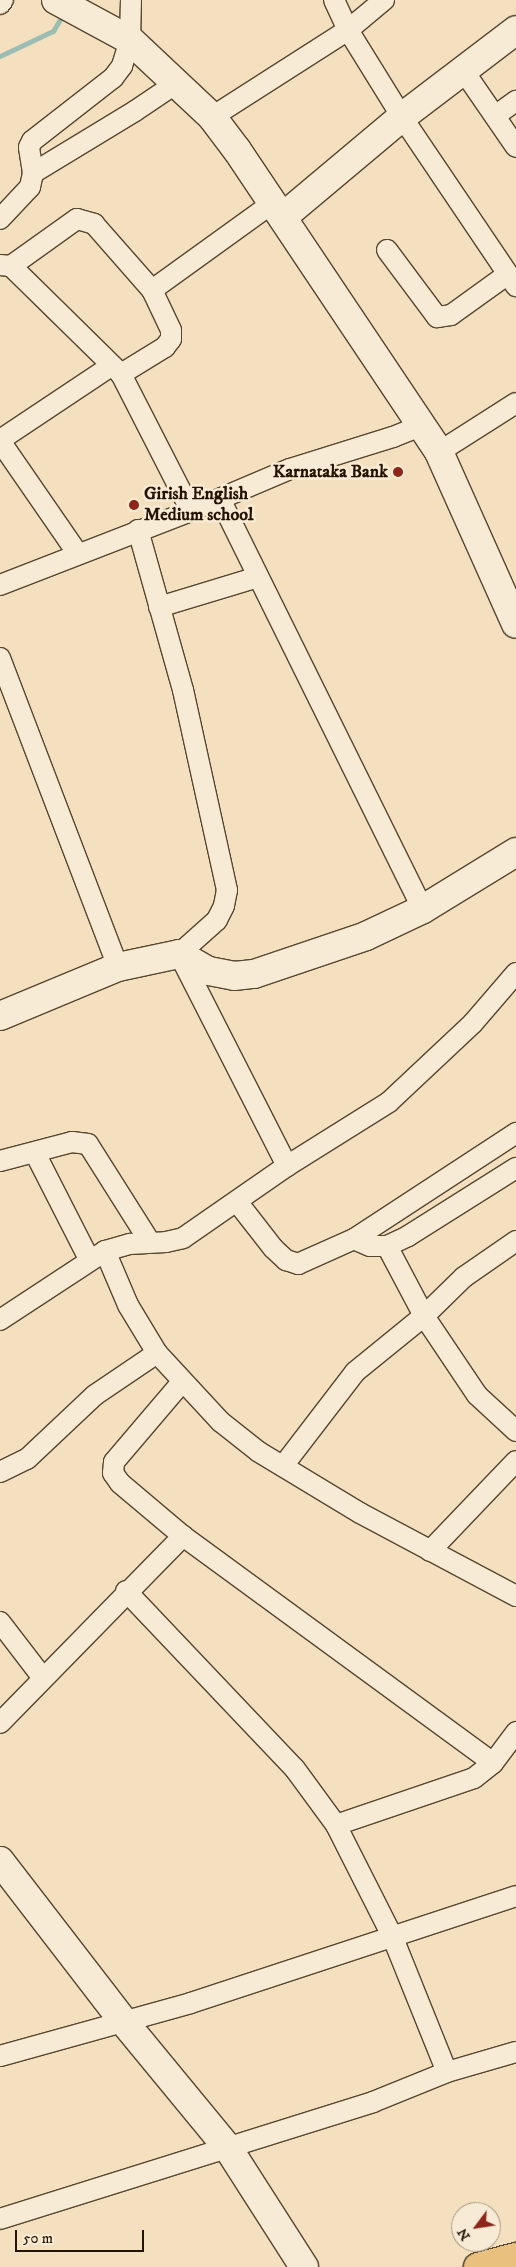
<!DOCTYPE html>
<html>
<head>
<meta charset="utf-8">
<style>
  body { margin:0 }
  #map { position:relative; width:516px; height:2267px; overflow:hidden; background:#f4e0be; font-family:"IM FELL DW Pica",serif }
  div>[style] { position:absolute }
  .stream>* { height:5px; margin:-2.5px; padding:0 2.5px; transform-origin:2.5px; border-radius:2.5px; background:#9cbdb4 }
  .roads { filter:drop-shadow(1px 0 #574630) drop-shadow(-1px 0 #574630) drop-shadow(0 1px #574630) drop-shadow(0 -1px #574630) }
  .street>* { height:20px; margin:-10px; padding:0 10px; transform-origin:10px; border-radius:10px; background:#f8ebd5 }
  .secondary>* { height:28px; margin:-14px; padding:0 14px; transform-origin:14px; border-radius:14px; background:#f8ebd5 }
  .highway>* { height:28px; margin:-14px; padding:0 14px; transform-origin:14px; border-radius:14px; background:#eac07f }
  .dots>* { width:14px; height:14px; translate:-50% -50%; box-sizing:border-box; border:2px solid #f8ebd5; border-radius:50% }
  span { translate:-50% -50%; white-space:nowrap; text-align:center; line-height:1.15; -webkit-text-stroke:5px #f8ebd5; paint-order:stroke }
  .poi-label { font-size:18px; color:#231300; font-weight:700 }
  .right { translate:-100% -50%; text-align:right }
  .left { translate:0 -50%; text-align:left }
  .north { position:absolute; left:451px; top:2202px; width:50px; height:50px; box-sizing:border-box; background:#f8ebd5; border:1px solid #a39580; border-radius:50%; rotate:239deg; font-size:14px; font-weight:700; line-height:20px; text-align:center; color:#231300 }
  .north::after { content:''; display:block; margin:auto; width:18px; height:22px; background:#8f2418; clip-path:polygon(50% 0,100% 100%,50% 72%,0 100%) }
  .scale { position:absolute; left:15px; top:2230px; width:129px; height:22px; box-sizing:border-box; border:2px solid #231300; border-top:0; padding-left:6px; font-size:15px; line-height:18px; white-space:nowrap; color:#231300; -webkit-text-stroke:4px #f8ebd5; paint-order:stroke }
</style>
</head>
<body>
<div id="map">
  <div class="stream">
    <i style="left:0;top:56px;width:59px;rotate:-25.3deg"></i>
    <i style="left:53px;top:31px;width:21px;rotate:-59deg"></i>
  </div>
  <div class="roads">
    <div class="street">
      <i style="left:334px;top:0;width:33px;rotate:65deg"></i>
      <i style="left:348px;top:30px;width:102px;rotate:58.2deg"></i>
      <i style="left:402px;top:117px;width:204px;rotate:56deg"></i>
      <i style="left:0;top:4px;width:5px;rotate:-53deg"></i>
      <i style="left:463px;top:70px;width:93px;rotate:55.5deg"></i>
      <i style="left:495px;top:116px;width:26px;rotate:-36deg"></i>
      <i style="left:212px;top:117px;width:161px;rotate:-32.6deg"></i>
      <i style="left:348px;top:30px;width:47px;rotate:-39.8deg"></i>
      <i style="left:33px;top:173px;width:119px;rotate:-31.3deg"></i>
      <i style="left:135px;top:111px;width:52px;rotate:-34deg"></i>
      <i style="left:0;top:219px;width:44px;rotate:-46.8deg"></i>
      <i style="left:30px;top:187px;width:14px;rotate:-78deg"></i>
      <i style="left:33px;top:173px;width:26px;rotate:-99deg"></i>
      <i style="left:29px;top:147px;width:7px;rotate:-63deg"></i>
      <i style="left:32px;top:141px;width:103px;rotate:-37.9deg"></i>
      <i style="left:113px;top:78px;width:15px;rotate:-53deg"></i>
      <i style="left:122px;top:66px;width:27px;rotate:-73deg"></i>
      <i style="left:130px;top:40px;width:40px;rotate:-88.6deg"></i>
      <i style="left:387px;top:250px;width:84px;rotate:53.3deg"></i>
      <i style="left:437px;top:317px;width:14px;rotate:-8deg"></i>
      <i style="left:451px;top:315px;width:70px;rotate:-35.7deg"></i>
      <i style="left:0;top:265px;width:11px;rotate:5deg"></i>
      <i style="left:11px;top:266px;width:81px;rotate:-35.5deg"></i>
      <i style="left:77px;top:219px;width:18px;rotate:16deg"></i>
      <i style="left:94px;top:224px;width:88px;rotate:48.7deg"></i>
      <i style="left:152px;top:290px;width:44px;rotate:64.6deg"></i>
      <i style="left:171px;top:330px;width:9px;rotate:90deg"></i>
      <i style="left:171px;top:339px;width:10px;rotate:127deg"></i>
      <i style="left:165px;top:347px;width:52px;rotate:148.5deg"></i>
      <i style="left:11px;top:266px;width:154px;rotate:44.5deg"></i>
      <i style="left:121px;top:374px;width:154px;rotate:62.9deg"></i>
      <i style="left:152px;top:290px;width:150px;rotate:-35.8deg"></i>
      <i style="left:0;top:440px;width:133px;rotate:-33.7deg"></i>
      <i style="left:0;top:441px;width:137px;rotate:55.4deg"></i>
      <i style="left:439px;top:452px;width:91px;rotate:-32.5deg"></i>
      <i style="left:220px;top:499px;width:458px;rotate:63.7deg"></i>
      <i style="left:138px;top:530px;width:166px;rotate:74.3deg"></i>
      <i style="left:183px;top:690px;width:205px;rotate:77.6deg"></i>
      <i style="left:227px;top:890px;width:16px;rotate:101deg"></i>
      <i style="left:224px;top:906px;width:16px;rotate:117deg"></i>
      <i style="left:217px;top:920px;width:51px;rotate:138.2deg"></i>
      <i style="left:179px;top:954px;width:238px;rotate:63deg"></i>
      <i style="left:0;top:585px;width:205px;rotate:-21.2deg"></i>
      <i style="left:191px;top:511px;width:108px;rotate:-23deg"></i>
      <i style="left:290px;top:469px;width:108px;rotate:-17.3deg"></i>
      <i style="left:393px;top:437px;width:31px;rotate:-22deg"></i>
      <i style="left:159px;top:607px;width:103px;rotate:-16.9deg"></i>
      <i style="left:0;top:658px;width:331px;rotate:69.1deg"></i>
      <i style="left:35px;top:1153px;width:119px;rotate:63deg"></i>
      <i style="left:0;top:1161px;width:74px;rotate:-14.8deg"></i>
      <i style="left:72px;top:1142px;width:16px;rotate:7deg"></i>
      <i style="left:88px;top:1144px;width:116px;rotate:57.7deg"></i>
      <i style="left:238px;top:1203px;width:57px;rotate:52.1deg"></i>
      <i style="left:273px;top:1248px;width:18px;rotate:43deg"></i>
      <i style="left:286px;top:1260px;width:13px;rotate:18deg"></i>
      <i style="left:298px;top:1264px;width:61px;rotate:-24.1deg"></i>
      <i style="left:354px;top:1239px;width:194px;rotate:-33.2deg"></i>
      <i style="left:354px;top:1239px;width:17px;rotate:24deg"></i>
      <i style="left:370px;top:1246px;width:17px"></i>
      <i style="left:387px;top:1246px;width:23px;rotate:-25deg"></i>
      <i style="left:408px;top:1236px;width:128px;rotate:-32.2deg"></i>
      <i style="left:387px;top:1246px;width:79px;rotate:62.1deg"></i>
      <i style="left:424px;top:1316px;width:95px;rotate:56.1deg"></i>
      <i style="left:477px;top:1395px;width:53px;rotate:42.7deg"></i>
      <i style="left:105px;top:1251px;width:59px;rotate:66.9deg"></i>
      <i style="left:128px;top:1305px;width:56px;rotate:58.9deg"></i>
      <i style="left:157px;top:1353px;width:94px;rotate:47.2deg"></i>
      <i style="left:221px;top:1422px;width:48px;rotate:38.3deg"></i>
      <i style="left:259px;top:1452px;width:118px;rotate:31.1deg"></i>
      <i style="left:360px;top:1513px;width:177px;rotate:28deg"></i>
      <i style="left:0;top:1320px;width:126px;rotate:-33.3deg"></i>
      <i style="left:105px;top:1251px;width:26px;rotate:-16deg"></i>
      <i style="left:130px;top:1244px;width:36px;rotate:-3deg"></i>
      <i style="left:166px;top:1242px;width:17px;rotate:-13deg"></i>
      <i style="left:183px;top:1238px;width:126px;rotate:-34.7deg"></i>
      <i style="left:287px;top:1166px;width:120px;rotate:-32.1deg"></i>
      <i style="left:389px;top:1102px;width:115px;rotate:-43.2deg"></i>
      <i style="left:473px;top:1023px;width:66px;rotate:-49.3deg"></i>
      <i style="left:182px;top:1382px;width:105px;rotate:130.4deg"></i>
      <i style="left:114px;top:1462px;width:11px;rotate:95deg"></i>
      <i style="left:113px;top:1473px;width:12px;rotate:55deg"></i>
      <i style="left:120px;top:1483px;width:82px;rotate:40.1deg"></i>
      <i style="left:183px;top:1536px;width:384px;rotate:36.2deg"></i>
      <i style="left:283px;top:1466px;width:118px;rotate:-52.5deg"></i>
      <i style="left:355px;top:1372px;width:89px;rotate:-39.1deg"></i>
      <i style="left:424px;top:1316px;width:56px;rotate:-44.3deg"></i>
      <i style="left:464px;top:1277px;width:63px;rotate:-34.7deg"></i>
      <i style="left:0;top:1472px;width:30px;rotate:-26deg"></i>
      <i style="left:27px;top:1459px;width:93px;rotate:-43.3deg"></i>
      <i style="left:95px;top:1395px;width:75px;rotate:-34.1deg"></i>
      <i style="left:430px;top:1551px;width:124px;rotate:-46.3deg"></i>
      <i style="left:126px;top:1591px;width:245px;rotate:46.5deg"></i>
      <i style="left:295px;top:1769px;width:69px;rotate:53.8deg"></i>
      <i style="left:336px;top:1825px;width:127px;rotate:63.2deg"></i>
      <i style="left:393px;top:1938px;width:144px;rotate:68.1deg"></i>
      <i style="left:0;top:1622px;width:71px;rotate:52.5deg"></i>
      <i style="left:0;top:1723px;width:262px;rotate:-45.6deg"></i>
      <i style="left:336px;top:1825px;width:146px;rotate:-18.8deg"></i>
      <i style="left:474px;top:1778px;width:24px;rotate:-38deg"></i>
      <i style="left:493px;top:1763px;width:39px;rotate:-53deg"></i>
      <i style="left:0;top:2056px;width:198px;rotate:-15.5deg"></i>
      <i style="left:191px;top:2003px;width:342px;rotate:-18.2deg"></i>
      <i style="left:0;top:2219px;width:391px;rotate:-17.4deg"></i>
      <i style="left:373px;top:2102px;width:80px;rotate:-22.1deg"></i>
      <i style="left:447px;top:2072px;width:72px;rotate:-16.2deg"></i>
    </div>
    <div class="secondary">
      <i style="left:56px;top:0;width:84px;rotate:28.4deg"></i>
      <i style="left:130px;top:40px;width:112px;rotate:43.2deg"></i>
      <i style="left:212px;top:117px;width:41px;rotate:52.9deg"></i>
      <i style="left:237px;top:150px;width:363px;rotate:56.2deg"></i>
      <i style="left:439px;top:452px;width:188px;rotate:65.9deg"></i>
      <i style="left:284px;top:216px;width:154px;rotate:-40deg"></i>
      <i style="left:402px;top:117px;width:143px;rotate:-37.3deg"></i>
      <i style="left:0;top:1016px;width:128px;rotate:-22.6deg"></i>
      <i style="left:118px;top:967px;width:62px;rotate:-12deg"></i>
      <i style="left:179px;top:954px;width:34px;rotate:30deg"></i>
      <i style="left:209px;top:971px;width:25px;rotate:11deg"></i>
      <i style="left:234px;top:976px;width:20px;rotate:-6deg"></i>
      <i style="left:254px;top:974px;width:118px;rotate:-18.7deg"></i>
      <i style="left:366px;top:936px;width:63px;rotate:-25.3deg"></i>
      <i style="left:423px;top:909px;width:109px;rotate:-31.5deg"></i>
      <i style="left:0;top:1861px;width:203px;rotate:52.4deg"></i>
      <i style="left:124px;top:2022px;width:163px;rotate:50.5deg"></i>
      <i style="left:228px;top:2148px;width:141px;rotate:57.4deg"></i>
    </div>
    <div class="highway">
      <i style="left:478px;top:2267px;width:39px;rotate:-15deg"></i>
    </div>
  </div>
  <div class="dots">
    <i style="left:398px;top:472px;background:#8f2418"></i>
    <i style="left:134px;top:505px;background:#8f2418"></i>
  </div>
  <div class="poi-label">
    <span class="right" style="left:388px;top:472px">Karnataka Bank</span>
    <span class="left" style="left:144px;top:505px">Girish English<br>Medium school</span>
  </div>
  <div class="north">N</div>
  <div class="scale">50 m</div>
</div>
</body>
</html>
